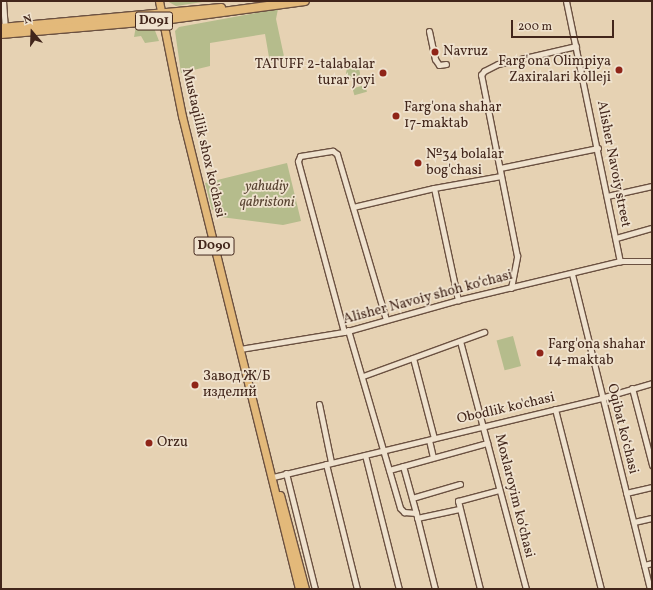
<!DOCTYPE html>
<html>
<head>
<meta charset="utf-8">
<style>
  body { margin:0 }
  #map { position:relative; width:653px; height:590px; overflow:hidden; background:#e6d2b3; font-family:Vollkorn,serif }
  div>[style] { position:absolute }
  .green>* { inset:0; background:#b5bc8c; transform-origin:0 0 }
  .round { border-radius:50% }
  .roads { filter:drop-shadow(1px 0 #6b5141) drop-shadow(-1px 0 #6b5141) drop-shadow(0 1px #6b5141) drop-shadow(0 -1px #6b5141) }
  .minor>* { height:5px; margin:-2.5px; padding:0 2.5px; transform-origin:2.5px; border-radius:2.5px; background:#efe2ce }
  .major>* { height:7px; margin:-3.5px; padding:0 3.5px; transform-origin:3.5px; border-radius:3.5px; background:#e3b97a }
  .highway>* { height:8px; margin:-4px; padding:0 4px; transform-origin:4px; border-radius:4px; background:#e3b97a }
  .dots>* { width:11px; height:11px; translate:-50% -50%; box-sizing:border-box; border:2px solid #efe2ce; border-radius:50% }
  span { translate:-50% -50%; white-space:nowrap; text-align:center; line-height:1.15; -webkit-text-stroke:3.5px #efe2ce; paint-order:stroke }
  .shield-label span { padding:1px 3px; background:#efe2ce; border:1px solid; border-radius:3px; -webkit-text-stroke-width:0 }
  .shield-label { font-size:13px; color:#42261b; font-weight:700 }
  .poi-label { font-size:14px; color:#42261b }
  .left { translate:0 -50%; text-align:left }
  .right { translate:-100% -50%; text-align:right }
  .street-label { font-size:14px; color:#42261b }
  .park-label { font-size:14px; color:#594432; font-style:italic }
  .frame { position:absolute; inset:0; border:2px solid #42261b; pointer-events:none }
  .north { position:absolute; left:12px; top:12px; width:40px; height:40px; -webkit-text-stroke:3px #efe2ce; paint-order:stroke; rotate:341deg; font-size:11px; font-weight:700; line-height:16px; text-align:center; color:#42261b }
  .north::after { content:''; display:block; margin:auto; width:14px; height:18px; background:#42261b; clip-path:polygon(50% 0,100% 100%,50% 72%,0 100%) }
  .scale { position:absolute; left:511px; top:20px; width:103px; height:18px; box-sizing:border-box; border:2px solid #42261b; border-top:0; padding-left:5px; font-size:12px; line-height:14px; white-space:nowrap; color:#42261b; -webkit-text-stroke:3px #efe2ce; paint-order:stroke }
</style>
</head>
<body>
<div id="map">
  <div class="green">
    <i style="clip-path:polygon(167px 1px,209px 1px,176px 6px)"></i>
    <i style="clip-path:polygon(278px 9px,276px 19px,285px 61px,270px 63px,265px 34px,210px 43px,210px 66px,181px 73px,175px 31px,179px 27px)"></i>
    <i style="clip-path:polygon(136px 26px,154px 28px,159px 41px,145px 43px,141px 36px,134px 37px)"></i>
    <i class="round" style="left:346px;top:66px;width:14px;height:14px"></i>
    <i style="left:365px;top:85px;width:7px;height:13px;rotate:74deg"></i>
    <i style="clip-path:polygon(287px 163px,301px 221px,283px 225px,221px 217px,217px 208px,212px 210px,205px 183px)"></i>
    <i style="left:513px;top:336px;width:31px;height:17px;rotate:75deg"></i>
  </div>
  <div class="roads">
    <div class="minor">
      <i style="left:3px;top:1px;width:26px;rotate:86deg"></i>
      <i style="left:566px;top:1px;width:266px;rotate:78.3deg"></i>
      <i style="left:429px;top:31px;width:29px;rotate:78deg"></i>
      <i style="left:435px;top:59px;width:7px;rotate:56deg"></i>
      <i style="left:439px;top:65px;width:7px;rotate:-8deg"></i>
      <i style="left:500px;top:168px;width:100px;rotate:-11.5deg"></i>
      <i style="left:434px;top:188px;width:115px;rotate:77.9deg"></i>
      <i style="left:607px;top:196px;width:46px;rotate:-12.5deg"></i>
      <i style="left:353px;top:207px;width:83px;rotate:-13.2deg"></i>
      <i style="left:434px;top:188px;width:68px;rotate:-10.2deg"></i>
      <i style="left:616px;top:238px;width:37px;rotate:-16deg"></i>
      <i style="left:572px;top:274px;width:325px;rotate:76.1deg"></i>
      <i style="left:511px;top:288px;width:33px;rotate:-79deg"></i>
      <i style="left:517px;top:256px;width:185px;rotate:-101.2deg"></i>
      <i style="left:481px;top:75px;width:5px;rotate:-53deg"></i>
      <i style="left:484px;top:71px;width:16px;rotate:-27deg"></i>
      <i style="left:498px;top:64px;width:80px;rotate:-13deg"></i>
      <i style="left:348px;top:330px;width:185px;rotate:73.7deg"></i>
      <i style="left:400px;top:508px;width:6px;rotate:45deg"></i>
      <i style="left:404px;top:512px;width:12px;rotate:5deg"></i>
      <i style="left:416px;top:513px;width:78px;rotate:76deg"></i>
      <i style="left:344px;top:332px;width:177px;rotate:-105.1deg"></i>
      <i style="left:298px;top:161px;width:5px;rotate:-68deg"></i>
      <i style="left:300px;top:156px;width:33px;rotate:-9deg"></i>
      <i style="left:333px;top:151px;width:5px;rotate:37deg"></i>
      <i style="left:337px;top:154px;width:172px;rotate:73.5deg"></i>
      <i style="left:460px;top:341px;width:257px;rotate:75.1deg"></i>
      <i style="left:240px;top:349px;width:105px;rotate:-9.3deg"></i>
      <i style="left:344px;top:332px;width:118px;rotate:-15.7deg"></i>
      <i style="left:458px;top:300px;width:167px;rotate:-13.5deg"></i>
      <i style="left:620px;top:261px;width:32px"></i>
      <i style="left:413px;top:358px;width:83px;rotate:75.3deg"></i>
      <i style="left:363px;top:376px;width:129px;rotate:-20deg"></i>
      <i style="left:632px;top:388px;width:80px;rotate:75.4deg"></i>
      <i style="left:319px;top:404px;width:59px;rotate:78.3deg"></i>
      <i style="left:555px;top:409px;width:186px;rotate:75.7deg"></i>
      <i style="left:429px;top:440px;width:17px;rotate:77deg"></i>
      <i style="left:365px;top:455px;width:138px;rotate:75.8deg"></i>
      <i style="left:326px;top:464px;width:129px;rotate:76.1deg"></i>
      <i style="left:403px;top:466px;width:49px;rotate:74.5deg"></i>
      <i style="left:389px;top:470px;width:102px;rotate:-15.4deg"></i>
      <i style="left:286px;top:473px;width:120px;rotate:76deg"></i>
      <i style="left:273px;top:477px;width:337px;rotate:-13.5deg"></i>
      <i style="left:601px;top:398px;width:53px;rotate:-16.4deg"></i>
      <i style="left:626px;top:493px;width:27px;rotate:-13deg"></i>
      <i style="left:412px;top:498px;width:50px;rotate:-16.3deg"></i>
      <i style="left:417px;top:518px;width:43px;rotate:-12.1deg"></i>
      <i style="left:634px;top:522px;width:18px;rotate:-13deg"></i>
      <i style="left:644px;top:565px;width:8px;rotate:-14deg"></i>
      <i style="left:480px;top:589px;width:91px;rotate:-104deg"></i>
      <i style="left:458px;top:501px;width:42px;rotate:-15deg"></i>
    </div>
    <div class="major">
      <i style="left:159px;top:1px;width:117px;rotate:78.7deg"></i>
      <i style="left:182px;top:116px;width:487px;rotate:76.1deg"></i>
      <i style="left:280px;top:495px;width:97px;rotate:75.1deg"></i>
    </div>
    <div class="highway">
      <i style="left:1px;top:28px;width:221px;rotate:-5.2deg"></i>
      <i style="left:1px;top:34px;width:163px;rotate:-4.9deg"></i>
      <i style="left:163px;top:20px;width:143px;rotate:-7.6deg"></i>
    </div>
  </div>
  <div class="dots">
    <i style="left:435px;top:52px;background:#8f2418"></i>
    <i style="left:619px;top:70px;background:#8f2418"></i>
    <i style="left:383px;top:73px;background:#8f2418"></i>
    <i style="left:396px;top:116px;background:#8f2418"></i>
    <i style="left:418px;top:163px;background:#8f2418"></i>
    <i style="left:540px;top:353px;background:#8f2418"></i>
    <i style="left:195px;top:385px;background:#8f2418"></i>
    <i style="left:149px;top:443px;background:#8f2418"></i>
  </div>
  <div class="shield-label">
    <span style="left:154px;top:21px">D091</span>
    <span style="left:214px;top:246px">D090</span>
  </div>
  <div class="poi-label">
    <span class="left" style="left:443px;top:52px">Navruz</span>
    <span class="right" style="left:611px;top:70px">Farg'ona Olimpiya<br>Zaxiralari kolleji</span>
    <span class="right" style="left:375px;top:73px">TATUFF 2-talabalar<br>turar joyi</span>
    <span class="left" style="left:404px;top:116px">Farg'ona shahar<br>17-maktab</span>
    <span class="left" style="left:426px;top:163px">№34 bolalar<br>bog'chasi</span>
    <span class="left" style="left:548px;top:353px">Farg'ona shahar<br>14-maktab</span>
    <span class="left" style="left:203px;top:385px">Завод Ж/Б<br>изделий</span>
    <span class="left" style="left:157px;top:443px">Orzu</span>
  </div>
  <div class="street-label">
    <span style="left:203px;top:143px;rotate:77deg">Mustaqillik shox ko'chasi</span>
    <span style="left:613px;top:164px;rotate:79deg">Alisher Navoiy street</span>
    <span style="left:428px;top:298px;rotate:-15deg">Alisher Navoiy shoh koʻchasi</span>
    <span style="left:506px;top:409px;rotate:-13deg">Obodlik ko'chasi</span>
    <span style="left:622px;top:429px;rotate:76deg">Oqibat koʻchasi</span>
    <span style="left:514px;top:496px;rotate:76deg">Moxlaroyim koʻchasi</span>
  </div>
  <div class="park-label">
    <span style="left:267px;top:195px">yahudiy<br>qabristoni</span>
  </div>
  <div class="frame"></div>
  <div class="north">N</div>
  <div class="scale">200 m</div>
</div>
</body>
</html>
